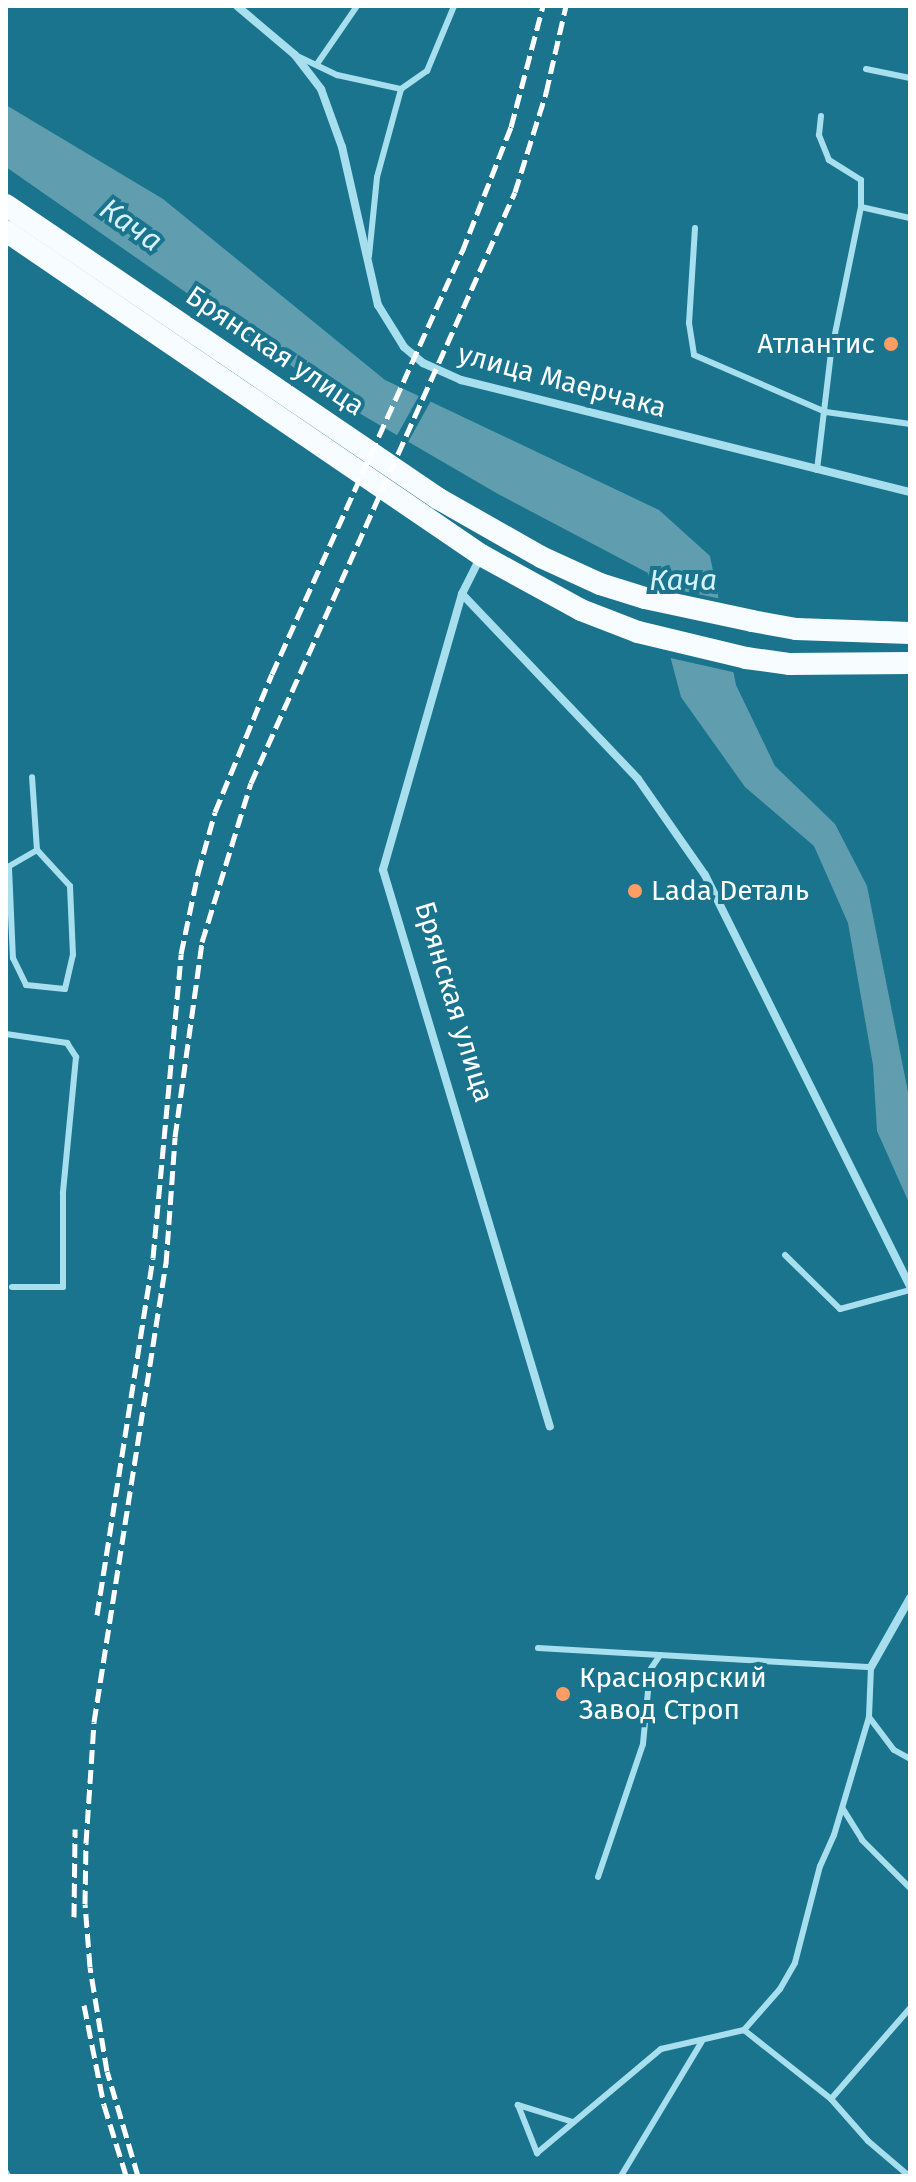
<!DOCTYPE html>
<html>
<head>
<meta charset="utf-8">
<style>
  body { margin:0 }
  #map { position:relative; width:916px; height:2182px; overflow:hidden; background:#1a748e; font-family:"Fira Sans",sans-serif }
  div>[style] { position:absolute }
  .water>* { inset:0; background:#609eaf }
  .pier>* { inset:0; background:#1a748e; transform-origin:0 0 }
  .service>* { height:6px; margin:-3px; padding:0 3px; transform-origin:3px; border-radius:3px; background:#a7dfee }
  .minor>* { height:8px; margin:-4px; padding:0 4px; transform-origin:4px; border-radius:4px; background:#a7dfee }
  .trunk>* { height:22px; margin:-11px; padding:0 11px; transform-origin:11px; border-radius:11px; background:#f6fcff }
  .rail>* { height:5px; margin-top:-2.5px; transform-origin:0; background:repeating-linear-gradient(90deg,#fff 0 14px,transparent 0 20px) }
  .dots>* { width:22px; height:22px; translate:-50% -50%; box-sizing:border-box; border:4px solid #1a748e; border-radius:50% }
  span { translate:-50% -50%; white-space:nowrap; text-align:center; line-height:1.15; -webkit-text-stroke:8px #1a748e; paint-order:stroke }
  .poi-label { font-size:28px; color:#fff }
  .right { translate:-100% -50%; text-align:right }
  .left { translate:0 -50%; text-align:left }
  .street-label { font-size:28px; color:#fff }
  .water-label { font-size:30px; color:#d5f2fa; font-style:italic }
  .frame { position:absolute; inset:0; border:8px solid #fff; pointer-events:none }
</style>
</head>
<body>
<div id="map">
  <div class="water">
    <i style="clip-path:polygon(6px 105px,163px 199px,385px 380px,659px 510px,710px 556px,736px 685px,775px 766px,835px 824px,867px 886px,910px 1102px,910px 1205px,877px 1131px,873px 1065px,848px 923px,814px 846px,745px 787px,681px 697px,648px 573px,498px 494px,359px 413px,6px 167px)"></i>
  </div>
  <div class="pier">
    <i style="left:421px;top:392px;width:13px;height:54px;rotate:29deg"></i>
    <i style="clip-path:polygon(648px 584px,722px 599px,737px 673px,666px 657px)"></i>
  </div>
  <div class="service">
    <i style="left:295px;top:55px;width:47px;rotate:25.5deg"></i>
    <i style="left:337px;top:75px;width:66px;rotate:12.3deg"></i>
    <i style="left:317px;top:64px;width:70px;rotate:-55.4deg"></i>
    <i style="left:866px;top:69px;width:45px;rotate:11.6deg"></i>
    <i style="left:861px;top:207px;width:50px;rotate:12.7deg"></i>
    <i style="left:695px;top:228px;width:95px;rotate:93.6deg"></i>
    <i style="left:689px;top:323px;width:32px;rotate:81deg"></i>
    <i style="left:694px;top:355px;width:144px;rotate:23.4deg"></i>
    <i style="left:826px;top:412px;width:85px;rotate:8.1deg"></i>
    <i style="left:369px;top:256px;width:79px;rotate:-84.2deg"></i>
    <i style="left:377px;top:177px;width:91px;rotate:-74.7deg"></i>
    <i style="left:401px;top:89px;width:32px;rotate:-35deg"></i>
    <i style="left:427px;top:71px;width:70px;rotate:-67.4deg"></i>
    <i style="left:817px;top:470px;width:118px;rotate:-83.2deg"></i>
    <i style="left:831px;top:353px;width:149px;rotate:-78.4deg"></i>
    <i style="left:861px;top:207px;width:27px;rotate:-90deg"></i>
    <i style="left:861px;top:180px;width:38px;rotate:-148deg"></i>
    <i style="left:829px;top:160px;width:27px;rotate:-112deg"></i>
    <i style="left:819px;top:135px;width:19px;rotate:-84deg"></i>
    <i style="left:6px;top:868px;width:36px;rotate:-30deg"></i>
    <i style="left:9px;top:868px;width:90px;rotate:87.5deg"></i>
    <i style="left:13px;top:958px;width:30px;rotate:64deg"></i>
    <i style="left:26px;top:985px;width:39px;rotate:6deg"></i>
    <i style="left:65px;top:989px;width:35px;rotate:-77deg"></i>
    <i style="left:73px;top:955px;width:69px;rotate:-92.5deg"></i>
    <i style="left:70px;top:886px;width:49px;rotate:-132.5deg"></i>
    <i style="left:37px;top:850px;width:73px;rotate:-93.9deg"></i>
    <i style="left:6px;top:1034px;width:62px;rotate:8.4deg"></i>
    <i style="left:67px;top:1043px;width:17px;rotate:57deg"></i>
    <i style="left:76px;top:1057px;width:137px;rotate:95.5deg"></i>
    <i style="left:63px;top:1193px;width:94px;rotate:90deg"></i>
    <i style="left:63px;top:1287px;width:51px;rotate:180deg"></i>
    <i style="left:785px;top:1255px;width:77px;rotate:44.5deg"></i>
    <i style="left:840px;top:1309px;width:73px;rotate:-15.2deg"></i>
    <i style="left:538px;top:1648px;width:334px;rotate:3.3deg"></i>
    <i style="left:871px;top:1667px;width:50px;rotate:92.3deg"></i>
    <i style="left:869px;top:1717px;width:41px;rotate:52.9deg"></i>
    <i style="left:894px;top:1750px;width:18px;rotate:29deg"></i>
    <i style="left:869px;top:1717px;width:123px;rotate:106.5deg"></i>
    <i style="left:834px;top:1835px;width:34px;rotate:114deg"></i>
    <i style="left:820px;top:1866px;width:100px;rotate:104.5deg"></i>
    <i style="left:795px;top:1963px;width:30px;rotate:120deg"></i>
    <i style="left:780px;top:1989px;width:55px;rotate:131.3deg"></i>
    <i style="left:744px;top:2030px;width:111px;rotate:38.4deg"></i>
    <i style="left:831px;top:2099px;width:56px;rotate:48.6deg"></i>
    <i style="left:868px;top:2141px;width:54px;rotate:40.5deg"></i>
    <i style="left:843px;top:1809px;width:36px;rotate:58deg"></i>
    <i style="left:862px;top:1840px;width:68px;rotate:45deg"></i>
    <i style="left:598px;top:1877px;width:140px;rotate:-71.3deg"></i>
    <i style="left:643px;top:1744px;width:74px;rotate:-84.6deg"></i>
    <i style="left:650px;top:1670px;width:18px;rotate:-56deg"></i>
    <i style="left:831px;top:2099px;width:121px;rotate:-49deg"></i>
    <i style="left:573px;top:2122px;width:58px;rotate:-162.8deg"></i>
    <i style="left:518px;top:2105px;width:52px;rotate:68.4deg"></i>
    <i style="left:537px;top:2153px;width:162px;rotate:-40deg"></i>
    <i style="left:661px;top:2049px;width:85px;rotate:-12.9deg"></i>
    <i style="left:6px;top:2172px;width:4px;rotate:63deg"></i>
    <i style="left:621px;top:2176px;width:157px;rotate:-59deg"></i>
  </div>
  <div class="minor">
    <i style="left:237px;top:6px;width:76px;rotate:40.2deg"></i>
    <i style="left:295px;top:55px;width:43px;rotate:52.6deg"></i>
    <i style="left:321px;top:89px;width:62px;rotate:70.1deg"></i>
    <i style="left:342px;top:147px;width:162px;rotate:77.2deg"></i>
    <i style="left:378px;top:305px;width:49px;rotate:58.2deg"></i>
    <i style="left:404px;top:347px;width:25px;rotate:40deg"></i>
    <i style="left:423px;top:363px;width:42px;rotate:24.1deg"></i>
    <i style="left:461px;top:380px;width:463px;rotate:14deg"></i>
    <i style="left:481px;top:556px;width:42px;rotate:116.6deg"></i>
    <i style="left:462px;top:594px;width:287px;rotate:106deg"></i>
    <i style="left:383px;top:870px;width:581px;rotate:73.31deg"></i>
    <i style="left:462px;top:594px;width:255px;rotate:46.4deg"></i>
    <i style="left:638px;top:779px;width:117px;rotate:55.1deg"></i>
    <i style="left:705px;top:875px;width:460px;rotate:63.5deg"></i>
    <i style="left:871px;top:1667px;width:79px;rotate:-60.5deg"></i>
  </div>
  <div class="trunk">
    <i style="left:6px;top:205px;width:523px;rotate:34.18deg"></i>
    <i style="left:439px;top:499px;width:117px;rotate:29.6deg"></i>
    <i style="left:541px;top:557px;width:65px;rotate:24.6deg"></i>
    <i style="left:600px;top:584px;width:47px;rotate:17.3deg"></i>
    <i style="left:645px;top:598px;width:109px;rotate:12.1deg"></i>
    <i style="left:752px;top:621px;width:45px;rotate:10.3deg"></i>
    <i style="left:796px;top:629px;width:114px;rotate:2deg"></i>
    <i style="left:6px;top:231px;width:575px;rotate:34.3deg"></i>
    <i style="left:481px;top:555px;width:114px;rotate:28.8deg"></i>
    <i style="left:581px;top:610px;width:61px;rotate:21.1deg"></i>
    <i style="left:638px;top:632px;width:111px;rotate:13.5deg"></i>
    <i style="left:746px;top:658px;width:43px;rotate:7.9deg"></i>
    <i style="left:789px;top:664px;width:121px;rotate:-0.5deg"></i>
  </div>
  <div class="rail">
    <i style="left:97px;top:1615px;width:361px;rotate:-81.1deg"></i>
    <i style="left:153px;top:1258px;width:305px;rotate:-84.7deg"></i>
    <i style="left:181px;top:954px;width:83px;rotate:-78.1deg"></i>
    <i style="left:198px;top:873px;width:63px;rotate:-74.4deg"></i>
    <i style="left:215px;top:812px;width:149px;rotate:-67.6deg"></i>
    <i style="left:272px;top:674px;width:463px;rotate:-65.8deg"></i>
    <i style="left:462px;top:252px;width:134px;rotate:-68.6deg"></i>
    <i style="left:511px;top:127px;width:125px;rotate:-75.2deg"></i>
    <i style="left:74px;top:1917px;width:88px;rotate:-89.3deg"></i>
    <i style="left:84px;top:2005px;width:102px;rotate:78.7deg"></i>
    <i style="left:104px;top:2105px;width:73px;rotate:72.6deg"></i>
    <i style="left:138px;top:2176px;width:109px;rotate:-106.4deg"></i>
    <i style="left:107px;top:2071px;width:105px;rotate:-99.3deg"></i>
    <i style="left:90px;top:1967px;width:63px;rotate:-94.5deg"></i>
    <i style="left:85px;top:1904px;width:61px;rotate:-89.1deg"></i>
    <i style="left:86px;top:1843px;width:121px;rotate:-86.2deg"></i>
    <i style="left:94px;top:1722px;width:464px;rotate:-81.1deg"></i>
    <i style="left:166px;top:1264px;width:127px;rotate:-85.9deg"></i>
    <i style="left:175px;top:1137px;width:197px;rotate:-82.1deg"></i>
    <i style="left:202px;top:942px;width:166px;rotate:-72.9deg"></i>
    <i style="left:251px;top:783px;width:647px;rotate:-65.93deg"></i>
    <i style="left:515px;top:192px;width:104px;rotate:-72.6deg"></i>
    <i style="left:546px;top:93px;width:89px;rotate:-77.1deg"></i>
  </div>
  <div class="dots">
    <i style="left:891px;top:344px;background:#ff9d64"></i>
    <i style="left:635px;top:891px;background:#ff9d64"></i>
    <i style="left:563px;top:1694px;background:#ff9d64"></i>
  </div>
  <div class="poi-label">
    <span class="right" style="left:875px;top:344px">Атлантис</span>
    <span class="left" style="left:651px;top:891px">Lada Dеталь</span>
    <span class="left" style="left:579px;top:1694px">Красноярский<br>Завод Строп</span>
  </div>
  <div class="street-label">
    <span style="left:275px;top:351px;rotate:34deg">Брянская улица</span>
    <span style="left:562px;top:381px;rotate:15deg">улица Маерчака</span>
    <span style="left:454px;top:1002px;rotate:73deg">Брянская улица</span>
  </div>
  <div class="water-label">
    <span style="left:131px;top:225px;rotate:35deg">Кача</span>
    <span style="left:683px;top:580px">Кача</span>
  </div>
  <div class="frame"></div>
</div>
</body>
</html>
